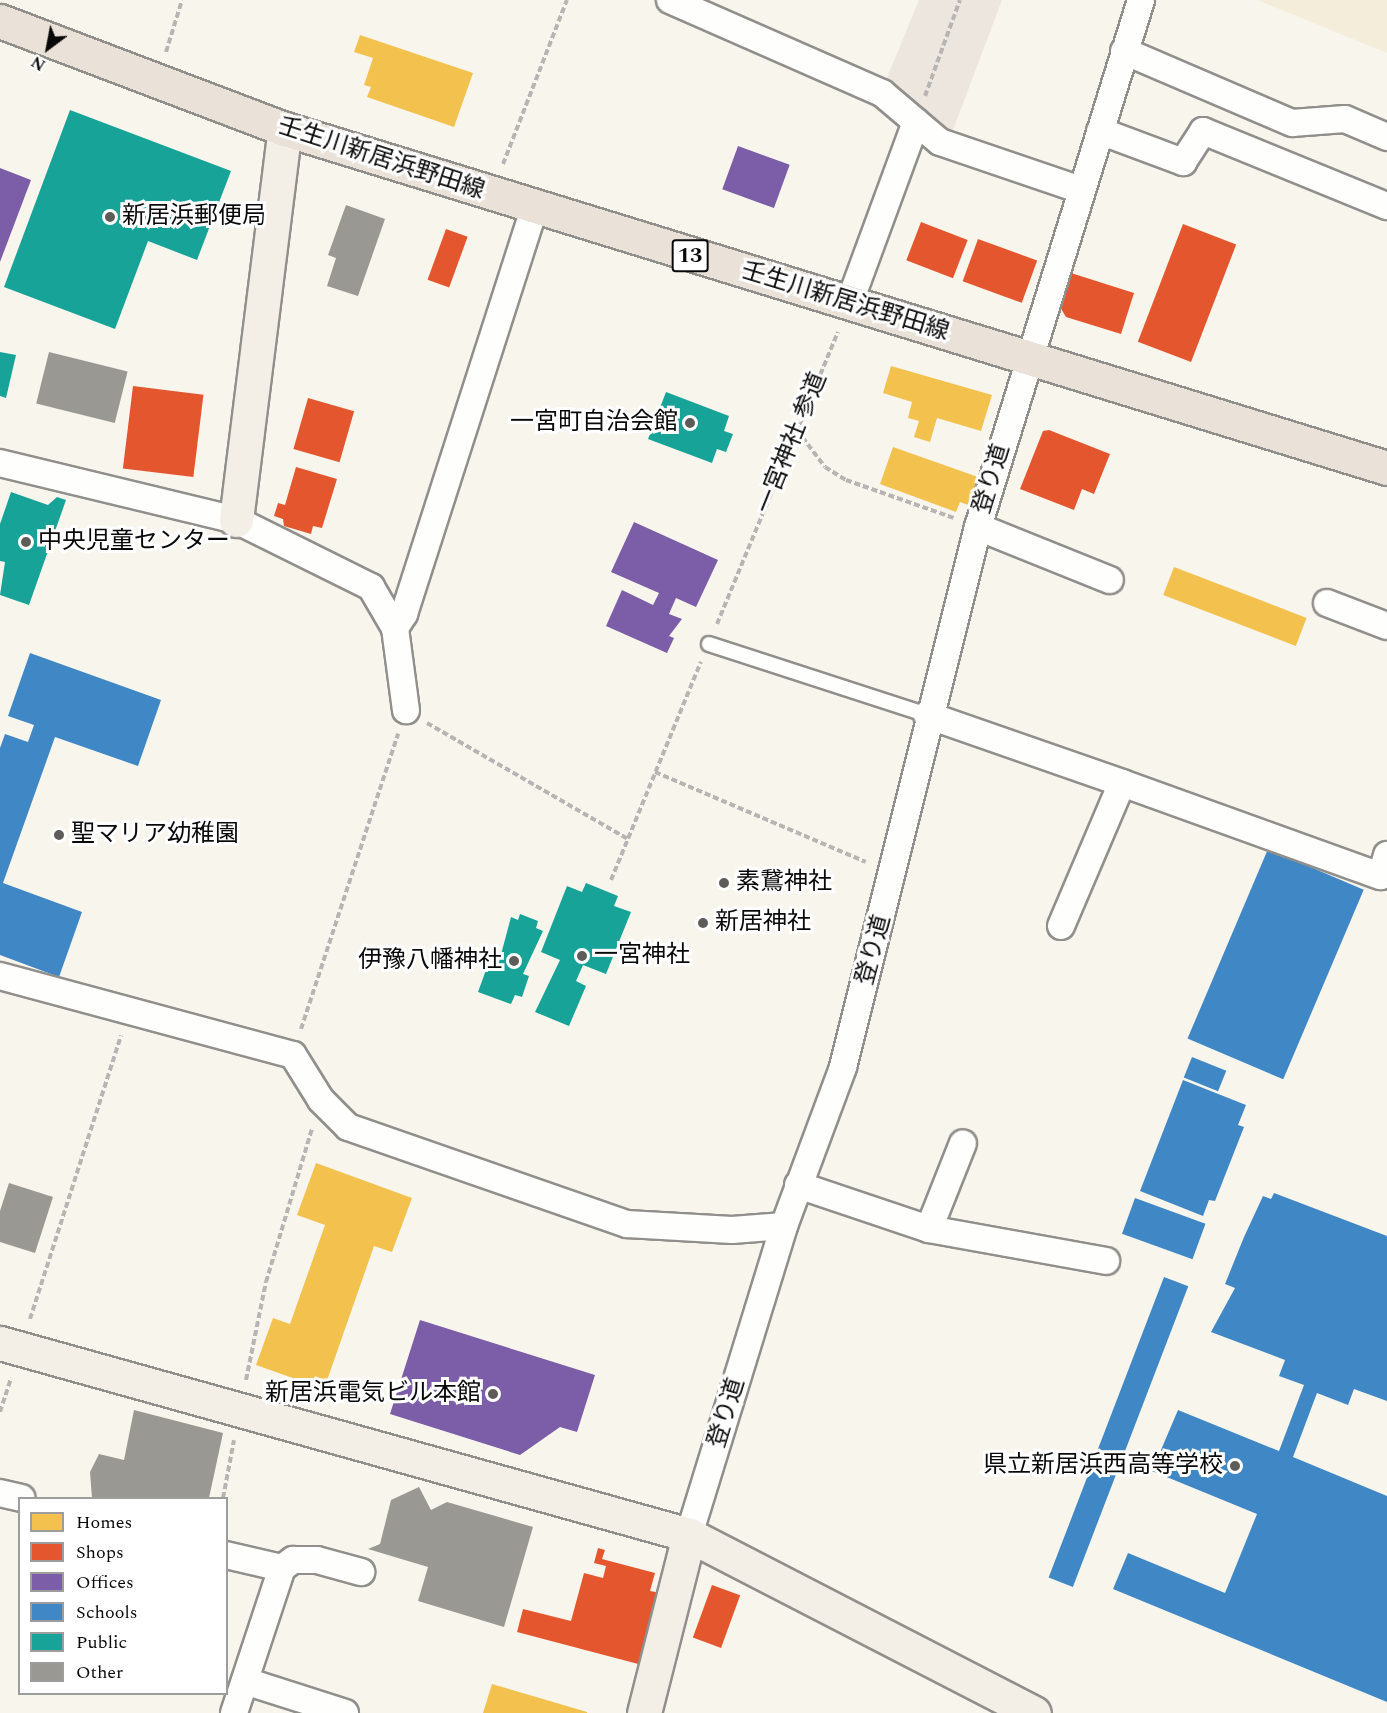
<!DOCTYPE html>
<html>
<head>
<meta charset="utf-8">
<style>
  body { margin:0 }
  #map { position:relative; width:1387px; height:1713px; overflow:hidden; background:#f8f5ed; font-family:Spectral,"Noto Sans JP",serif }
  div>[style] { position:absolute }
  .farmland>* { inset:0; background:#f4edda }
  .plaza>* { inset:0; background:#ece6de }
  .homes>* { inset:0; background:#f2c14e; transform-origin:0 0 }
  .shops>* { inset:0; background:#e4572e; transform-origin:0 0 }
  .offices>* { inset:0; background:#7b5ea7; transform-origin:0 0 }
  .schools>* { inset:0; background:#3f88c5; transform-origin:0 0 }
  .public>* { inset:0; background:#17a398 }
  .building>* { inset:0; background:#9a9893; transform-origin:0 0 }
  .path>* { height:4px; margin-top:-2px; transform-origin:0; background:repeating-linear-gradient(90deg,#b6b5b4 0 6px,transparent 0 9px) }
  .roads { filter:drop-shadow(2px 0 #918f8c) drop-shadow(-2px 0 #918f8c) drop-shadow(0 2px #918f8c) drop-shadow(0 -2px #918f8c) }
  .lane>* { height:14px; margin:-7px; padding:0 7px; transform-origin:7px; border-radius:7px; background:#fefefc }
  .street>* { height:26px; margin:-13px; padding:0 13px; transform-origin:13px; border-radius:13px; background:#fefefc }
  .secondary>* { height:33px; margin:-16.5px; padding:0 16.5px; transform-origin:16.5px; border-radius:16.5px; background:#f3efe7 }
  .primary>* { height:33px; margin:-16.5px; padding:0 16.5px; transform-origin:16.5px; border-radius:16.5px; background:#eae2d8 }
  .dots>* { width:16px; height:16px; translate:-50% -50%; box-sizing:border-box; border:3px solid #fff; border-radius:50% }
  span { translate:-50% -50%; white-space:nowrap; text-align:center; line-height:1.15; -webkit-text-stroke:6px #fff; paint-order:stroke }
  .shield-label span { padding:2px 4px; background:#fff; border:2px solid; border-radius:4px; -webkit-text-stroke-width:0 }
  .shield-label { font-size:22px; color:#090909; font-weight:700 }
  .street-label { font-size:24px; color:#090909 }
  .poi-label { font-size:24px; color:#090909 }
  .left { translate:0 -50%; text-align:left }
  .right { translate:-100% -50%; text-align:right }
  .legend { position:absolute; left:18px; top:1497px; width:210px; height:198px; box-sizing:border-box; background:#fff; border:2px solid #9d9d9d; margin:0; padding:8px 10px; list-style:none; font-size:18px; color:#090909 }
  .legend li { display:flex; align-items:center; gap:12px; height:30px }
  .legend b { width:30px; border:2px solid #9d9d9d }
  .north { position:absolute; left:18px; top:18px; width:60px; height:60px; -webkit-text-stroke:4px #fff; paint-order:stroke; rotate:212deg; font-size:16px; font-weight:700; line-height:24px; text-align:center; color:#090909 }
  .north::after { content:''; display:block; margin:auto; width:21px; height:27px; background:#090909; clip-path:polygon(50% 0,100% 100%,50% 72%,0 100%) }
</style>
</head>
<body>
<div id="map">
  <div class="farmland">
    <i style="clip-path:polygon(1257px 0,1387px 0,1387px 53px)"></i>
  </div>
  <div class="plaza">
    <i style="clip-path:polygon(919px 0,1002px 0,950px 138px,884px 85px)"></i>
  </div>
  <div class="homes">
    <i style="clip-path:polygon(360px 35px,473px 73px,454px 127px,367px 97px,371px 87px,364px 85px,373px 58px,354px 52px)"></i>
    <i style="clip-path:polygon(891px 366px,992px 395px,981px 431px,937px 418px,930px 442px,914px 437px,919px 421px,908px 418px,912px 402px,883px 393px)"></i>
    <i style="clip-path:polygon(893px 447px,978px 477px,968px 505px,960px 502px,956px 512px,880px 484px)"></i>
    <i style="left:1174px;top:567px;width:142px;height:30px;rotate:21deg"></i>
    <i style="clip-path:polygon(316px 1163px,412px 1198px,392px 1252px,374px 1246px,324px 1389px,256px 1365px,273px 1318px,290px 1324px,325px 1225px,297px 1215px)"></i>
    <i style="clip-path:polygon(492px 1684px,587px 1712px,587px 1713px,483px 1713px)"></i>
  </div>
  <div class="shops">
    <i style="left:921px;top:222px;width:50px;height:41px;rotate:21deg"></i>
    <i style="left:1183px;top:224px;width:57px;height:126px;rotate:21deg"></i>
    <i style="left:446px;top:229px;width:23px;height:54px;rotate:20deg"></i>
    <i style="left:978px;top:239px;width:63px;height:45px;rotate:20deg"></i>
    <i style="clip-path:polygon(1071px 273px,1134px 293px,1121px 334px,1066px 317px,1060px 307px)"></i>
    <i style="left:133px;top:386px;width:71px;height:83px;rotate:7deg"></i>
    <i style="left:308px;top:398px;width:48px;height:53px;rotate:16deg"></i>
    <i style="clip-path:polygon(1049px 430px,1110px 454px,1094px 494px,1082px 489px,1074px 510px,1020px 489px,1043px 431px)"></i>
    <i style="clip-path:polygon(296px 467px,337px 479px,322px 528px,313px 526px,311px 534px,284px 526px,283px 519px,274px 516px,278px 503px,285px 505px)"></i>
    <i style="clip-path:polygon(598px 1548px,605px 1550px,602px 1559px,655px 1573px,650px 1591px,661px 1593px,642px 1665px,517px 1632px,523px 1609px,571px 1621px,584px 1573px,603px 1578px,606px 1566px,594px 1563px)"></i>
    <i style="left:712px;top:1585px;width:30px;height:56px;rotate:20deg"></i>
  </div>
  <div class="offices">
    <i style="left:738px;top:146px;width:55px;height:46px;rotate:20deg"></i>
    <i style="clip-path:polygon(0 168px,31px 180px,0 262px)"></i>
    <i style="clip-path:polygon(634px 522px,718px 560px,696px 607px,676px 598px,669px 614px,682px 619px,669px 636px,674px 638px,667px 653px,606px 626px,622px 590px,653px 605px,659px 593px,611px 572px)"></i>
    <i style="clip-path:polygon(420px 1320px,595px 1375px,577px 1432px,560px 1427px,520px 1455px,390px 1414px)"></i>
  </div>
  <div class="schools">
    <i style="clip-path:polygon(30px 653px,161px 700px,138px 766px,55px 737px,3px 883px,82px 912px,59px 977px,0 955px,0 748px,5px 734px,28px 742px,34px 725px,8px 716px)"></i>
    <i style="left:1268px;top:849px;width:104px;height:206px;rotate:23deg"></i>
    <i style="left:1192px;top:1057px;width:37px;height:22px;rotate:22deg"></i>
    <i style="clip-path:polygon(1183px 1080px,1246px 1105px,1238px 1125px,1244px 1127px,1215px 1201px,1209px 1200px,1203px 1216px,1140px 1191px)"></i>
    <i style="clip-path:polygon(1274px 1193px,1387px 1236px,1387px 1401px,1354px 1389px,1348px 1405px,1317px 1393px,1293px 1457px,1387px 1496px,1387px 1702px,1113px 1589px,1128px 1553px,1225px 1593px,1257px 1514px,1152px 1471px,1178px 1410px,1279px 1451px,1304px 1385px,1279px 1376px,1285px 1360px,1211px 1332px,1235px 1288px,1225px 1284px,1244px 1237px,1263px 1196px,1271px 1199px)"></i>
    <i style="left:1135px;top:1198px;width:75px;height:38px;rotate:20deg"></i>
    <i style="left:1164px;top:1277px;width:26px;height:322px;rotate:21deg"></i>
  </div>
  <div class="public">
    <i style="clip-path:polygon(70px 110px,231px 171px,197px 260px,148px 241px,115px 329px,4px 287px)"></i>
    <i style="clip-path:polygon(0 352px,16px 355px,6px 398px,0 396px)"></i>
    <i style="clip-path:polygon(666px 392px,729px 416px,724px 431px,733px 434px,726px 452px,717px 449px,712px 463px,648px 439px)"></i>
    <i style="clip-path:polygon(11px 492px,48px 505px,57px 497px,66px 500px,29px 605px,0 595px,5px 562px,0 561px,0 524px)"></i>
    <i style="clip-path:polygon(586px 883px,618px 896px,614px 906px,631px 912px,606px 974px,583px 965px,576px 981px,586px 986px,569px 1026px,535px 1012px,560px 960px,541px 952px,567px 886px,582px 892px)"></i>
    <i style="clip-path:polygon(520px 914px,538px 921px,536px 928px,543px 931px,523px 974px,529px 976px,522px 997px,515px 995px,511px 1004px,478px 992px,490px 959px,499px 962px,511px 917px,518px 920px)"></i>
  </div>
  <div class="building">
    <i style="clip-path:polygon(346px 205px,385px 219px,358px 296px,327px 286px,336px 258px,328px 255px)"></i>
    <i style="left:49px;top:352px;width:81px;height:53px;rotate:14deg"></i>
    <i style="clip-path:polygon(9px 1183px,53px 1197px,35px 1253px,0 1242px,0 1211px)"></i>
    <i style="clip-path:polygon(134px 1410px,223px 1433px,209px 1498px,92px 1498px,90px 1472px,99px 1454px,124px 1460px)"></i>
    <i style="clip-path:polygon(419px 1487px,431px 1510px,447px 1502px,533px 1527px,504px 1627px,418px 1601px,428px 1567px,368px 1549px,380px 1544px,391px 1500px)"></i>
  </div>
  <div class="path">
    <i style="left:166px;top:52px;width:54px;rotate:-72.9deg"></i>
    <i style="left:925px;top:96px;width:102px;rotate:-70deg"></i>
    <i style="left:503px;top:164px;width:176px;rotate:-68.7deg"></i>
    <i style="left:797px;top:430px;width:46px;rotate:52.9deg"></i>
    <i style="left:825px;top:467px;width:25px;rotate:32deg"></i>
    <i style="left:846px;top:480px;width:114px;rotate:19.4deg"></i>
    <i style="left:717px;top:624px;width:316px;rotate:-67.5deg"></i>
    <i style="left:427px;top:723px;width:232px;rotate:30deg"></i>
    <i style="left:655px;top:772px;width:229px;rotate:23.1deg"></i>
    <i style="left:611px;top:880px;width:236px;rotate:-67.6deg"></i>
    <i style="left:301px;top:1029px;width:311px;rotate:-71.8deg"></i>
    <i style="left:30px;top:1319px;width:298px;rotate:-72.2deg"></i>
    <i style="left:246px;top:1380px;width:100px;rotate:-78.5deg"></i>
    <i style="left:266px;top:1282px;width:160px;rotate:-73.3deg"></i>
    <i style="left:0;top:1412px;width:36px;rotate:-72deg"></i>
    <i style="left:223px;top:1498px;width:59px;rotate:-79.3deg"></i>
  </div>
  <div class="roads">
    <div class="lane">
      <i style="left:709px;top:644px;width:229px;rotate:18deg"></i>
    </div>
    <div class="street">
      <i style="left:670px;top:0;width:232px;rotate:23.7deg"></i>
      <i style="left:882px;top:93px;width:76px;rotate:40.2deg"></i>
      <i style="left:940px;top:142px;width:149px;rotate:18.8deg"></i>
      <i style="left:1124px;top:51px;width:183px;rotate:23.2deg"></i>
      <i style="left:1292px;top:123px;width:53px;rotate:-4.3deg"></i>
      <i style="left:1345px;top:119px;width:46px;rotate:23.2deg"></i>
      <i style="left:1100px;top:131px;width:89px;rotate:20.5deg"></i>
      <i style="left:1183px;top:162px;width:37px;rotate:-57deg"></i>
      <i style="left:1203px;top:131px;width:199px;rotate:22.2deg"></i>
      <i style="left:849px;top:304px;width:194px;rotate:-69.8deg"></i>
      <i style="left:0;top:463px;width:243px;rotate:13.6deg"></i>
      <i style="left:236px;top:520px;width:151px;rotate:26.4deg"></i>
      <i style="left:371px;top:587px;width:48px;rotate:59.7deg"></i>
      <i style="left:395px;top:628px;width:83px;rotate:82.4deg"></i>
      <i style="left:978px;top:527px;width:142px;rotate:21.9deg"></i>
      <i style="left:1327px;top:603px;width:64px;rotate:21deg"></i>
      <i style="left:395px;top:628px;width:17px;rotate:-57deg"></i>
      <i style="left:404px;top:614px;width:425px;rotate:-72.2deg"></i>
      <i style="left:927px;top:715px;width:207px;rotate:19.2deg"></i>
      <i style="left:1061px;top:926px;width:155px;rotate:-66.9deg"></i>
      <i style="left:1122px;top:783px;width:275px;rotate:19.8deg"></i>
      <i style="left:1381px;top:876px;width:22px;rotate:-74deg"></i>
      <i style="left:0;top:976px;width:303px;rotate:15.1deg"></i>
      <i style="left:293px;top:1055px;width:53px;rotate:58.1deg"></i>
      <i style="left:321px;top:1100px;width:38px;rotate:45deg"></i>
      <i style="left:348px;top:1127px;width:295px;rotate:19.2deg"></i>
      <i style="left:627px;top:1224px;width:105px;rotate:3.3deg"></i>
      <i style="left:732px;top:1230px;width:52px;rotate:-4.4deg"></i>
      <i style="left:798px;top:1185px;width:138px;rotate:18.6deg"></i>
      <i style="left:929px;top:1229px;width:180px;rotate:10.2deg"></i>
      <i style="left:929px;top:1229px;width:92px;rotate:-68.4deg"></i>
      <i style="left:0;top:1493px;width:22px;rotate:13deg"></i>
      <i style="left:689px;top:1535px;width:323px;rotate:-72.9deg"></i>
      <i style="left:784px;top:1226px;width:170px;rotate:-69.6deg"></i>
      <i style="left:843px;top:1067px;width:557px;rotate:-75.96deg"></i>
      <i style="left:978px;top:527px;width:552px;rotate:-72.81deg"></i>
      <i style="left:226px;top:1555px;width:57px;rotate:13.1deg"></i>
      <i style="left:245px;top:1681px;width:105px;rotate:17.7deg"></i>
      <i style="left:234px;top:1713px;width:153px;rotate:-71.7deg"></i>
      <i style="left:282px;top:1568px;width:14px;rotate:-36deg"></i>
      <i style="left:293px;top:1560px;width:24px"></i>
      <i style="left:317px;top:1560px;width:46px;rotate:15.3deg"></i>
    </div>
    <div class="secondary">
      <i style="left:236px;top:520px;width:394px;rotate:-82.9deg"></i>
      <i style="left:0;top:1343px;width:715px;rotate:15.57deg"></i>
      <i style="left:689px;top:1535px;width:388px;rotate:27.3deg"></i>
      <i style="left:644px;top:1713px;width:184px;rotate:-75.8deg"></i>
    </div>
    <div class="primary">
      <i style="left:0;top:21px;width:305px;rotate:20.8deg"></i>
      <i style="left:285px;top:129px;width:1153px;rotate:17.1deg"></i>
    </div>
  </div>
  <div class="dots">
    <i style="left:110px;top:217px;background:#5d5c59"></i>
    <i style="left:690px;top:423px;background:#5d5c59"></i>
    <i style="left:26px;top:542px;background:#5d5c59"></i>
    <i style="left:59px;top:835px;background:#5d5c59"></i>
    <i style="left:724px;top:883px;background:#5d5c59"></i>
    <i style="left:703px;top:923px;background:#5d5c59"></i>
    <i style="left:582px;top:956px;background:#5d5c59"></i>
    <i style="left:514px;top:961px;background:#5d5c59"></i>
    <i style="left:493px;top:1394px;background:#5d5c59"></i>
    <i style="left:1235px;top:1466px;background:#5d5c59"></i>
  </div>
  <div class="shield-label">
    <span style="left:690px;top:256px">13</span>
  </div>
  <div class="street-label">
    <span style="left:381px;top:159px;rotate:18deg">壬生川新居浜野田線</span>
    <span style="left:845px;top:302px;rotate:17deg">壬生川新居浜野田線</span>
    <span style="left:792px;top:443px;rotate:-68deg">一宮神社 参道</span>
    <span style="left:992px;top:479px;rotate:-73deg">登り道</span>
    <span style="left:874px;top:950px;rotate:-75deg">登り道</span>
    <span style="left:727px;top:1413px;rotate:-73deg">登り道</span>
  </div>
  <div class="poi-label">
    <span class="left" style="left:122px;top:217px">新居浜郵便局</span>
    <span class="right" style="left:678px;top:423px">一宮町自治会館</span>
    <span class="left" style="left:38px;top:542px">中央児童センター</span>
    <span class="left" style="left:71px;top:835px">聖マリア幼稚園</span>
    <span class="left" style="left:736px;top:883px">素鵞神社</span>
    <span class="left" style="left:715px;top:923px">新居神社</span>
    <span class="left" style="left:594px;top:956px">一宮神社</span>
    <span class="right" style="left:502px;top:961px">伊豫八幡神社</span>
    <span class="right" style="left:481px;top:1394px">新居浜電気ビル本館</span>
    <span class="right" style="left:1223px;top:1466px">県立新居浜西高等学校</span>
  </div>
  <ul class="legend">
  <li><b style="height:16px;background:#f2c14e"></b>Homes</li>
  <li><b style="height:16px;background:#e4572e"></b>Shops</li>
  <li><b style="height:16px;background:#7b5ea7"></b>Offices</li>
  <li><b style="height:16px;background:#3f88c5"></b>Schools</li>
  <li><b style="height:16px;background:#17a398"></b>Public</li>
  <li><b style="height:16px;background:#9a9893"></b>Other</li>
  </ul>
  <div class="north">N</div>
</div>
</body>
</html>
